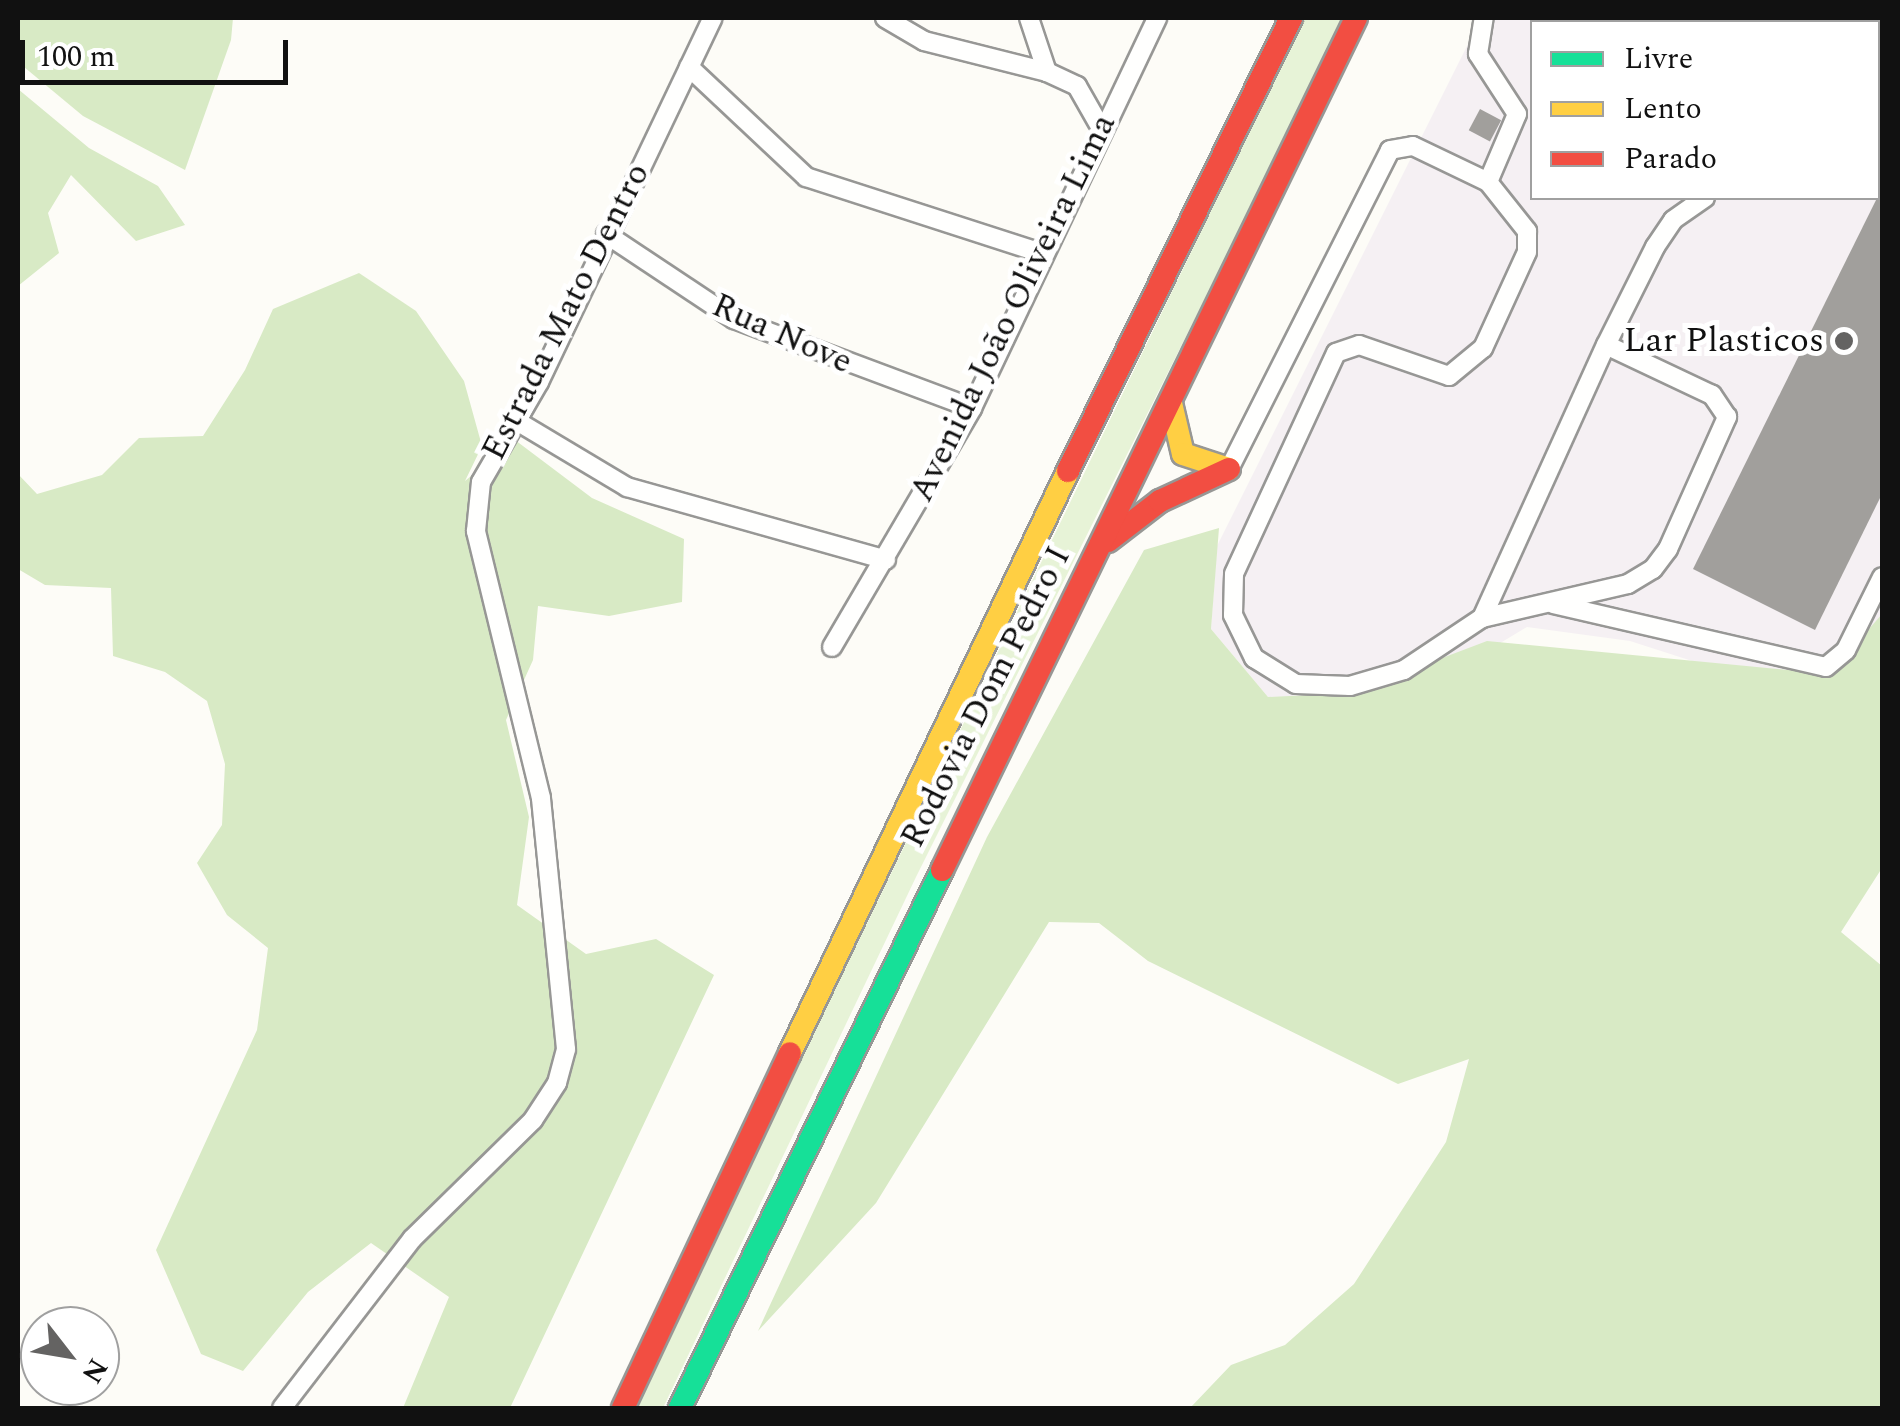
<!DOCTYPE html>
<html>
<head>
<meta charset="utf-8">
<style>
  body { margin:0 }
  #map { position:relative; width:1900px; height:1426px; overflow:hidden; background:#fdfcf7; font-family:Spectral,serif }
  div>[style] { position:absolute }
  .industrial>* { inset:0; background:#f5f0f3 }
  .green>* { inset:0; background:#e7f3d7 }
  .forest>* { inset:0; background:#d8eac5 }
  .building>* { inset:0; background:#a19f9c; transform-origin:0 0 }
  .roads { filter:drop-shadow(2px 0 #979795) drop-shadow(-2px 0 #979795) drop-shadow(0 2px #979795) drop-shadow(0 -2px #979795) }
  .lane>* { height:9px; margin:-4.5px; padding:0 4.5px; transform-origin:4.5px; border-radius:4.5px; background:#fffffe }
  .street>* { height:18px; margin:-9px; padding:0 9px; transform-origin:9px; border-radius:9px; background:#fffffe }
  .fast>* { height:22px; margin:-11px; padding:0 11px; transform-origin:11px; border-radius:11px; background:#16e098 }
  .slow>* { height:22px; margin:-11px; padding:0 11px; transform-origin:11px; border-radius:11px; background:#ffcf43 }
  .jam>* { height:22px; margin:-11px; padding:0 11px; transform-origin:11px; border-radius:11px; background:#f24e42 }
  .dots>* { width:28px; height:28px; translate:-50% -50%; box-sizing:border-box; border:5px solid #fff; border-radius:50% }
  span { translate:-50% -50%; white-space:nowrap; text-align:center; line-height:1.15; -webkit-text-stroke:10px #fff; paint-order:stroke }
  .street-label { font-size:35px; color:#111 }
  .poi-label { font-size:35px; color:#111 }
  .right { translate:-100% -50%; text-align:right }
  .frame { position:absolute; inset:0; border:20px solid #111; pointer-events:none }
  .legend { position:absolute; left:1530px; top:20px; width:350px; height:180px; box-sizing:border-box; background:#fff; border:2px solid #a0a0a0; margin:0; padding:12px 18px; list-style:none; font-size:30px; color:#111 }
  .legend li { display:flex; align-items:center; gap:20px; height:50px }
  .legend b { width:50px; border:2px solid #a0a0a0 }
  .north { position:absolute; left:20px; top:1306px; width:100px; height:100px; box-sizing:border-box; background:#fff; border:2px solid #a0a0a0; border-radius:50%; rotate:121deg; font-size:28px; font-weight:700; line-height:40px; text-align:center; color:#111 }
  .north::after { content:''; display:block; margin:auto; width:35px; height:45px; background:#646362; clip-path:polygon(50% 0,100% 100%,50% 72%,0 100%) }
  .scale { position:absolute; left:20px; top:40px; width:268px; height:45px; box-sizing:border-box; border:5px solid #111; border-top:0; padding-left:12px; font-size:30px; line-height:35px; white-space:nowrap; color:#111; -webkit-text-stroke:8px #fff; paint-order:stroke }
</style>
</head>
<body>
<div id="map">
  <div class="industrial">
    <i style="clip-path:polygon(evenodd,1481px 18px,1882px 18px,1882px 643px,1804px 697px,1630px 641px,1527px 627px,1482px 654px,1320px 705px,1268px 697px,1211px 629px,1217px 546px,1481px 18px,1532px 22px,1878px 22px,1878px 198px,1532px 198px,1532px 22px)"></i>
  </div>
  <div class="green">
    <i style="clip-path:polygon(1304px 18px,1345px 18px,916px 877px,663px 1408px,633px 1408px)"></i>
  </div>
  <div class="forest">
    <i style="clip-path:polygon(18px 18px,233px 18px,231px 40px,185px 170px,83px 116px,18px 62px)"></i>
    <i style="clip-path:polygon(18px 89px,89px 148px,158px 186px,185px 225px,136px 241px,71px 175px,48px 213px,59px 253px,18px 286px)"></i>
    <i style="clip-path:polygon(359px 273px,416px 311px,464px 381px,482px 446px,465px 481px,515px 440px,592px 498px,684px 539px,682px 602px,609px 616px,538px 606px,533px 660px,506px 720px,529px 817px,517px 905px,586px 954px,656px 939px,714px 975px,510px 1408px,403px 1408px,449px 1297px,371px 1243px,308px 1292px,243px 1371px,201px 1354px,156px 1250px,257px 1030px,268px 948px,227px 915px,197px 863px,222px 825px,225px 764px,207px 701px,165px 672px,113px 656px,111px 588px,45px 585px,18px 569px,18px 474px,37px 494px,102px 475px,139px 438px,203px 436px,245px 370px,273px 309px)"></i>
    <i style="clip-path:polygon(1219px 528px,1211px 629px,1268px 697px,1350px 693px,1487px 641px,1830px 674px,1882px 614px,1882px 868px,1841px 932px,1882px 966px,1882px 1408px,1190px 1408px,1231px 1365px,1285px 1345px,1354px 1284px,1446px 1142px,1469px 1059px,1398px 1084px,1148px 961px,1099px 923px,1049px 922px,876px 1203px,758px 1331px,987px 837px,1144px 550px)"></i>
  </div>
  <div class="building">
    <i style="left:1480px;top:109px;width:24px;height:24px;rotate:28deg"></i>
    <i style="clip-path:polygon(1882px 188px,1882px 494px,1815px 630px,1693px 569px)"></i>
  </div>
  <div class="roads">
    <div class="lane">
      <i style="left:1614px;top:18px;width:13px;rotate:18deg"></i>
      <i style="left:1658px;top:22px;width:4px;rotate:-63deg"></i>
    </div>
    <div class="street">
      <i style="left:885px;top:18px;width:45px;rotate:30.5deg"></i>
      <i style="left:924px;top:41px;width:127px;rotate:14.1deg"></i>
      <i style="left:1047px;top:72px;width:33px;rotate:25deg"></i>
      <i style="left:1077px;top:86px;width:48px;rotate:60.3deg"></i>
      <i style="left:1029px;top:18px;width:57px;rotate:71.6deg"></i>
      <i style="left:689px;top:67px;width:161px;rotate:43.2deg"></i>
      <i style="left:806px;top:177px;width:250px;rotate:17.9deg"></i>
      <i style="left:1878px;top:90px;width:6px;rotate:-51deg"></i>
      <i style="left:1488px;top:182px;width:63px;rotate:51.5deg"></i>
      <i style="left:1527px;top:231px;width:21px;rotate:90deg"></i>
      <i style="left:1527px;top:252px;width:106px;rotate:114.6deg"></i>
      <i style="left:1483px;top:348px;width:44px;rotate:140.5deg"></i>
      <i style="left:1449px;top:376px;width:95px;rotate:-161deg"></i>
      <i style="left:1359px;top:345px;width:24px;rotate:161deg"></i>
      <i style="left:1336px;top:353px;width:243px;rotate:114.8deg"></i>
      <i style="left:1234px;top:574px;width:41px;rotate:91.4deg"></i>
      <i style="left:1233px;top:615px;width:48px;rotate:64deg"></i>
      <i style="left:1254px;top:658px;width:49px;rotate:31.8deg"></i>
      <i style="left:1296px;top:684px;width:54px;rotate:2.1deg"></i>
      <i style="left:1350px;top:686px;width:56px;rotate:-16.5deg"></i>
      <i style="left:1404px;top:670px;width:94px;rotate:-33.7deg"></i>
      <i style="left:1482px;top:618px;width:150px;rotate:-13.1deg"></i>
      <i style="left:1628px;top:584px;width:29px;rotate:-31deg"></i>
      <i style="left:1653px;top:569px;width:25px;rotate:-53deg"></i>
      <i style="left:1668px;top:549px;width:145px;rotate:-65.9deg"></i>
      <i style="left:1727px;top:417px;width:27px;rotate:-124deg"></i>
      <i style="left:1712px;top:395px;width:117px;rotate:-154.7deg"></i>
      <i style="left:1606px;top:345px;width:110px;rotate:-63.4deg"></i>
      <i style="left:1655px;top:247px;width:32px;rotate:-56deg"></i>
      <i style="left:1673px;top:220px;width:39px;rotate:-35deg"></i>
      <i style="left:606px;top:234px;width:154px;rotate:33.6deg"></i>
      <i style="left:734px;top:319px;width:254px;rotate:20.5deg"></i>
      <i style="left:515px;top:420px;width:131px;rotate:30.9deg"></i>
      <i style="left:627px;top:487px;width:269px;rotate:15.7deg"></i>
      <i style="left:1229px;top:469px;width:357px;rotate:-63.2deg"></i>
      <i style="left:1390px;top:150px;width:23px;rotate:-10deg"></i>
      <i style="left:1413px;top:146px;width:83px;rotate:25.6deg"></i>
      <i style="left:1488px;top:182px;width:74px;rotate:-66.9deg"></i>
      <i style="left:1517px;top:114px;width:72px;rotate:-123deg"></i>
      <i style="left:1478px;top:54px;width:36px;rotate:-81deg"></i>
      <i style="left:1553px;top:604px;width:280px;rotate:13deg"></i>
      <i style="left:1826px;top:667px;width:26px;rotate:-40deg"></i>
      <i style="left:1846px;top:650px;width:81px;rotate:-63.7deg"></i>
      <i style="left:1482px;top:618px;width:300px;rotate:-65.6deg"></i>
      <i style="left:832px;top:647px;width:277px;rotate:-59.6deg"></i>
      <i style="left:972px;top:408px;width:432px;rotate:-64.6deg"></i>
      <i style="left:282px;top:1408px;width:213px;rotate:-52.4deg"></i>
      <i style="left:412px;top:1239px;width:170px;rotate:-44.5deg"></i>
      <i style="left:533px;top:1120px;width:44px;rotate:-57deg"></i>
      <i style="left:557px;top:1083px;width:35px;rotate:-75deg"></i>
      <i style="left:566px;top:1049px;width:252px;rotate:-95.7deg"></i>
      <i style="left:541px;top:798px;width:275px;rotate:-103.7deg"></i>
      <i style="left:476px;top:531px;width:49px;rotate:-84.2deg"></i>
      <i style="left:481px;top:482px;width:116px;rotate:-59.9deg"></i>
      <i style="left:539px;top:382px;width:403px;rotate:-64.5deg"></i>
    </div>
    <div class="fast">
      <i style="left:680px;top:1408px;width:598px;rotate:-64.03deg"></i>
    </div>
    <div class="slow">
      <i style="left:1171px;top:403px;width:52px;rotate:76.8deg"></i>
      <i style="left:1183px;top:454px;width:48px;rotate:18.1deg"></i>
      <i style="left:790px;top:1053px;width:645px;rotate:-64.47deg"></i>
    </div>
    <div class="jam">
      <i style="left:1068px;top:471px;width:505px;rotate:-63.79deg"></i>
      <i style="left:1108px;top:541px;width:66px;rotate:-37.6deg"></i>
      <i style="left:1160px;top:501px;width:76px;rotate:-24.9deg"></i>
      <i style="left:942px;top:870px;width:947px;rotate:-64.08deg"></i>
      <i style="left:623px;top:1408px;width:392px;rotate:-64.8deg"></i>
    </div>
  </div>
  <div class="dots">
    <i style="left:1844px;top:341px;background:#646362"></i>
  </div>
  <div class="street-label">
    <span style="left:1013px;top:308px;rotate:-64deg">Avenida João Oliveira Lima</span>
    <span style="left:566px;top:312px;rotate:-63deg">Estrada Mato Dentro</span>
    <span style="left:782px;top:334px;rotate:24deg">Rua Nove</span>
    <span style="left:986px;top:697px;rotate:-63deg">Rodovia Dom Pedro I</span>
  </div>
  <div class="poi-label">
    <span class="right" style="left:1824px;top:341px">Lar Plasticos</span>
  </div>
  <div class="frame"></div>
  <ul class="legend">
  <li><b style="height:12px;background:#16e098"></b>Livre</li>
  <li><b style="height:12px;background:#ffcf43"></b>Lento</li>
  <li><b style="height:12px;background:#f24e42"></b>Parado</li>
  </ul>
  <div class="north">N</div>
  <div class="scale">100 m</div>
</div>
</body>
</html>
